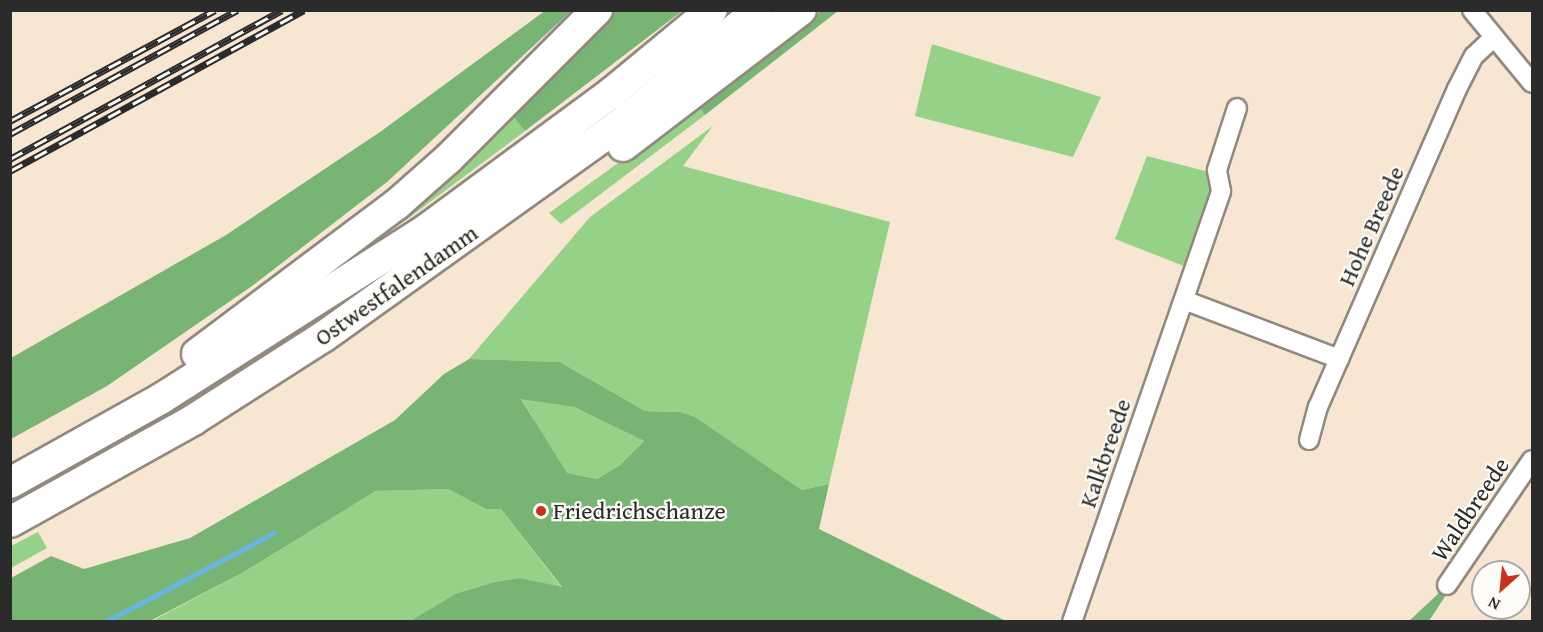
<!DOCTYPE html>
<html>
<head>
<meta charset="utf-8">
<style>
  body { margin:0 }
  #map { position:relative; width:1543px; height:632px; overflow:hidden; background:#f7e7d2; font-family:"Gentium Book Plus",serif }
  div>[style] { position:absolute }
  .green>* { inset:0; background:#95d287 }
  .forest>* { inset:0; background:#78b474 }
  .stream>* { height:4.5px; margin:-2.25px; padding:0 2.25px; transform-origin:2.25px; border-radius:2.25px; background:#69b6e2 }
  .roads { filter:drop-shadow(2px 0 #91897e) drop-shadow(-2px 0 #91897e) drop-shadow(0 2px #91897e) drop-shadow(0 -2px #91897e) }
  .minor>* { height:18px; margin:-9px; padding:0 9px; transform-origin:9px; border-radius:9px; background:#fff }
  .trunk>* { height:30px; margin:-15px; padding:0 15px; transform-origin:15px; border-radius:15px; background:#fff }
  .rail>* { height:7px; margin-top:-3.5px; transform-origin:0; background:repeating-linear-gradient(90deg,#fdfcf7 0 14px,#2b2b2b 0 28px); box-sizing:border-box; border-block:2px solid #2b2b2b }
  .dots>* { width:16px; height:16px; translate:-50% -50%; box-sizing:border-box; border:3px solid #fdfcf7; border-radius:50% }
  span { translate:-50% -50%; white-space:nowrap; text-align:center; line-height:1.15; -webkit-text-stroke:4.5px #fdfcf7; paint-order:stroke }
  .street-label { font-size:24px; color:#2b2b2b }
  .poi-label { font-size:24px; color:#2b2b2b }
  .left { translate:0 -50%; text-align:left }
  .frame { position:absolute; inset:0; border:12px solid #2b2b2b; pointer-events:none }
  .north { position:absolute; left:1471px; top:560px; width:60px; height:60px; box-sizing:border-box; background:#fdfcf7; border:2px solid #a9a8a5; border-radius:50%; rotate:207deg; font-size:16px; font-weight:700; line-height:24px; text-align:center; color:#2b2b2b }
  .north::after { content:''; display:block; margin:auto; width:21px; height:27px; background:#c8321e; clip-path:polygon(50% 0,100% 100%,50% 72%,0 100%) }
</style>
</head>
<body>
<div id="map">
  <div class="green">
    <i style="clip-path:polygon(932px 44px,1101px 97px,1073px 157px,915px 116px)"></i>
    <i style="clip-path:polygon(698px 105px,705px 115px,561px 224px,549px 213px)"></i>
    <i style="clip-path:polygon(508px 110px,525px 131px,406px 220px,332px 268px)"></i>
    <i style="clip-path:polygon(713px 126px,683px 166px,890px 222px,829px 484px,802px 490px,695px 417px,681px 412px,645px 411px,560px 362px,469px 359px,590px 217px)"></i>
    <i style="clip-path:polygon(1147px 156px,1213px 173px,1216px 189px,1189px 268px,1115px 239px)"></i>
    <i style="clip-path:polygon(521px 398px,574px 407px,644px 441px,620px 465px,597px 479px,566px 473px)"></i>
    <i style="clip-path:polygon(448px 489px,486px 509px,501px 509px,562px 588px,520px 578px,494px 582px,455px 594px,410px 621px,150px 622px,242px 573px,376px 491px)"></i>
    <i style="clip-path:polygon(38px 532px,47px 548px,11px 568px,11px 546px)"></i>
  </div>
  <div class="forest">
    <i style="clip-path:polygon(546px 10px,571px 11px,387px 182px,252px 286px,107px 386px,11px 439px,11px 358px,226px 235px,380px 132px)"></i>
    <i style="clip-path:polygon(604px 11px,682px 11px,525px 131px,508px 110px)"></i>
    <i style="clip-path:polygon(821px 11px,838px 11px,705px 115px,698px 105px)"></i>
    <i style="clip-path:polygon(evenodd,469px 359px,560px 362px,645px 411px,681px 412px,695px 417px,802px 490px,829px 484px,819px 529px,1006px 621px,410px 621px,455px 594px,494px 582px,520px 578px,562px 587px,501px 509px,486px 509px,448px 489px,376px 491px,242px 573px,150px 621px,11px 621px,11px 578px,51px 556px,84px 569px,190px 538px,395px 420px,444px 374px,469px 359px,521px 399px,574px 407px,644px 441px,620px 465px,597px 479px,567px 473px,521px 399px)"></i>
    <i style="clip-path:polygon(1441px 591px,1446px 595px,1429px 621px,1408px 622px)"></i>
  </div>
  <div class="stream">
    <i style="left:105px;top:622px;width:191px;rotate:-27.8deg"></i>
  </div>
  <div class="roads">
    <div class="minor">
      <i style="left:1472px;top:10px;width:94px;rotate:50.6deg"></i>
      <i style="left:1184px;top:300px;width:166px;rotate:20.8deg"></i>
      <i style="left:1309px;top:440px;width:34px;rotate:-75deg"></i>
      <i style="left:1318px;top:407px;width:347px;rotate:-66.4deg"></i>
      <i style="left:1457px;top:89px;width:37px;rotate:-63deg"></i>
      <i style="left:1474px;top:56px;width:25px;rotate:-43deg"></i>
      <i style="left:1447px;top:585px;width:151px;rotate:-55.8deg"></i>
      <i style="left:1072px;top:622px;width:456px;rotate:-70.9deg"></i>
      <i style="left:1221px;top:191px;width:21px;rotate:-101deg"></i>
      <i style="left:1217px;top:170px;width:65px;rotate:-72.1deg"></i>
    </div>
    <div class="trunk">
      <i style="left:623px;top:146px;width:224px;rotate:-37.4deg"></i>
      <i style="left:197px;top:354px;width:250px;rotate:-36.9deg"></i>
      <i style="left:397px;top:204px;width:68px;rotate:-41.4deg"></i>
      <i style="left:448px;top:159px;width:211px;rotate:-45deg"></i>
      <i style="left:10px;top:483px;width:174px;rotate:-29.2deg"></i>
      <i style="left:162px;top:398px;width:314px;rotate:-32.5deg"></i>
      <i style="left:427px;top:229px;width:227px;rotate:-36.4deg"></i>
      <i style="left:610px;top:94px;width:132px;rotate:-39.5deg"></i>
      <i style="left:10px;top:522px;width:210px;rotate:-29.1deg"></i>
      <i style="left:193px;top:420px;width:154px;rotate:-32.6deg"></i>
      <i style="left:323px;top:337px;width:363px;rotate:-35.6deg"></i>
      <i style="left:618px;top:126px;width:182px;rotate:-39.6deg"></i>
    </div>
  </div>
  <div class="rail">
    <i style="left:10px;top:121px;width:233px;rotate:-28.4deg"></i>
    <i style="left:10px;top:134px;width:259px;rotate:-28.6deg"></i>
    <i style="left:10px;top:159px;width:310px;rotate:-28.7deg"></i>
    <i style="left:10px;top:171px;width:335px;rotate:-28.7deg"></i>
  </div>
  <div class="dots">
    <i style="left:541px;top:511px;background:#c8321e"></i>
  </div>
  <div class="street-label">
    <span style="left:1371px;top:226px;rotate:-66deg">Hohe Breede</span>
    <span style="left:396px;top:285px;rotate:-35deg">Ostwestfalendamm</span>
    <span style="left:1105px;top:453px;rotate:-71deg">Kalkbreede</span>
    <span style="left:1470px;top:509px;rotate:-56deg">Waldbreede</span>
  </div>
  <div class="poi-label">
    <span class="left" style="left:553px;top:511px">Friedrichschanze</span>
  </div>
  <div class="frame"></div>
  <div class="north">N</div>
</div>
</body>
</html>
